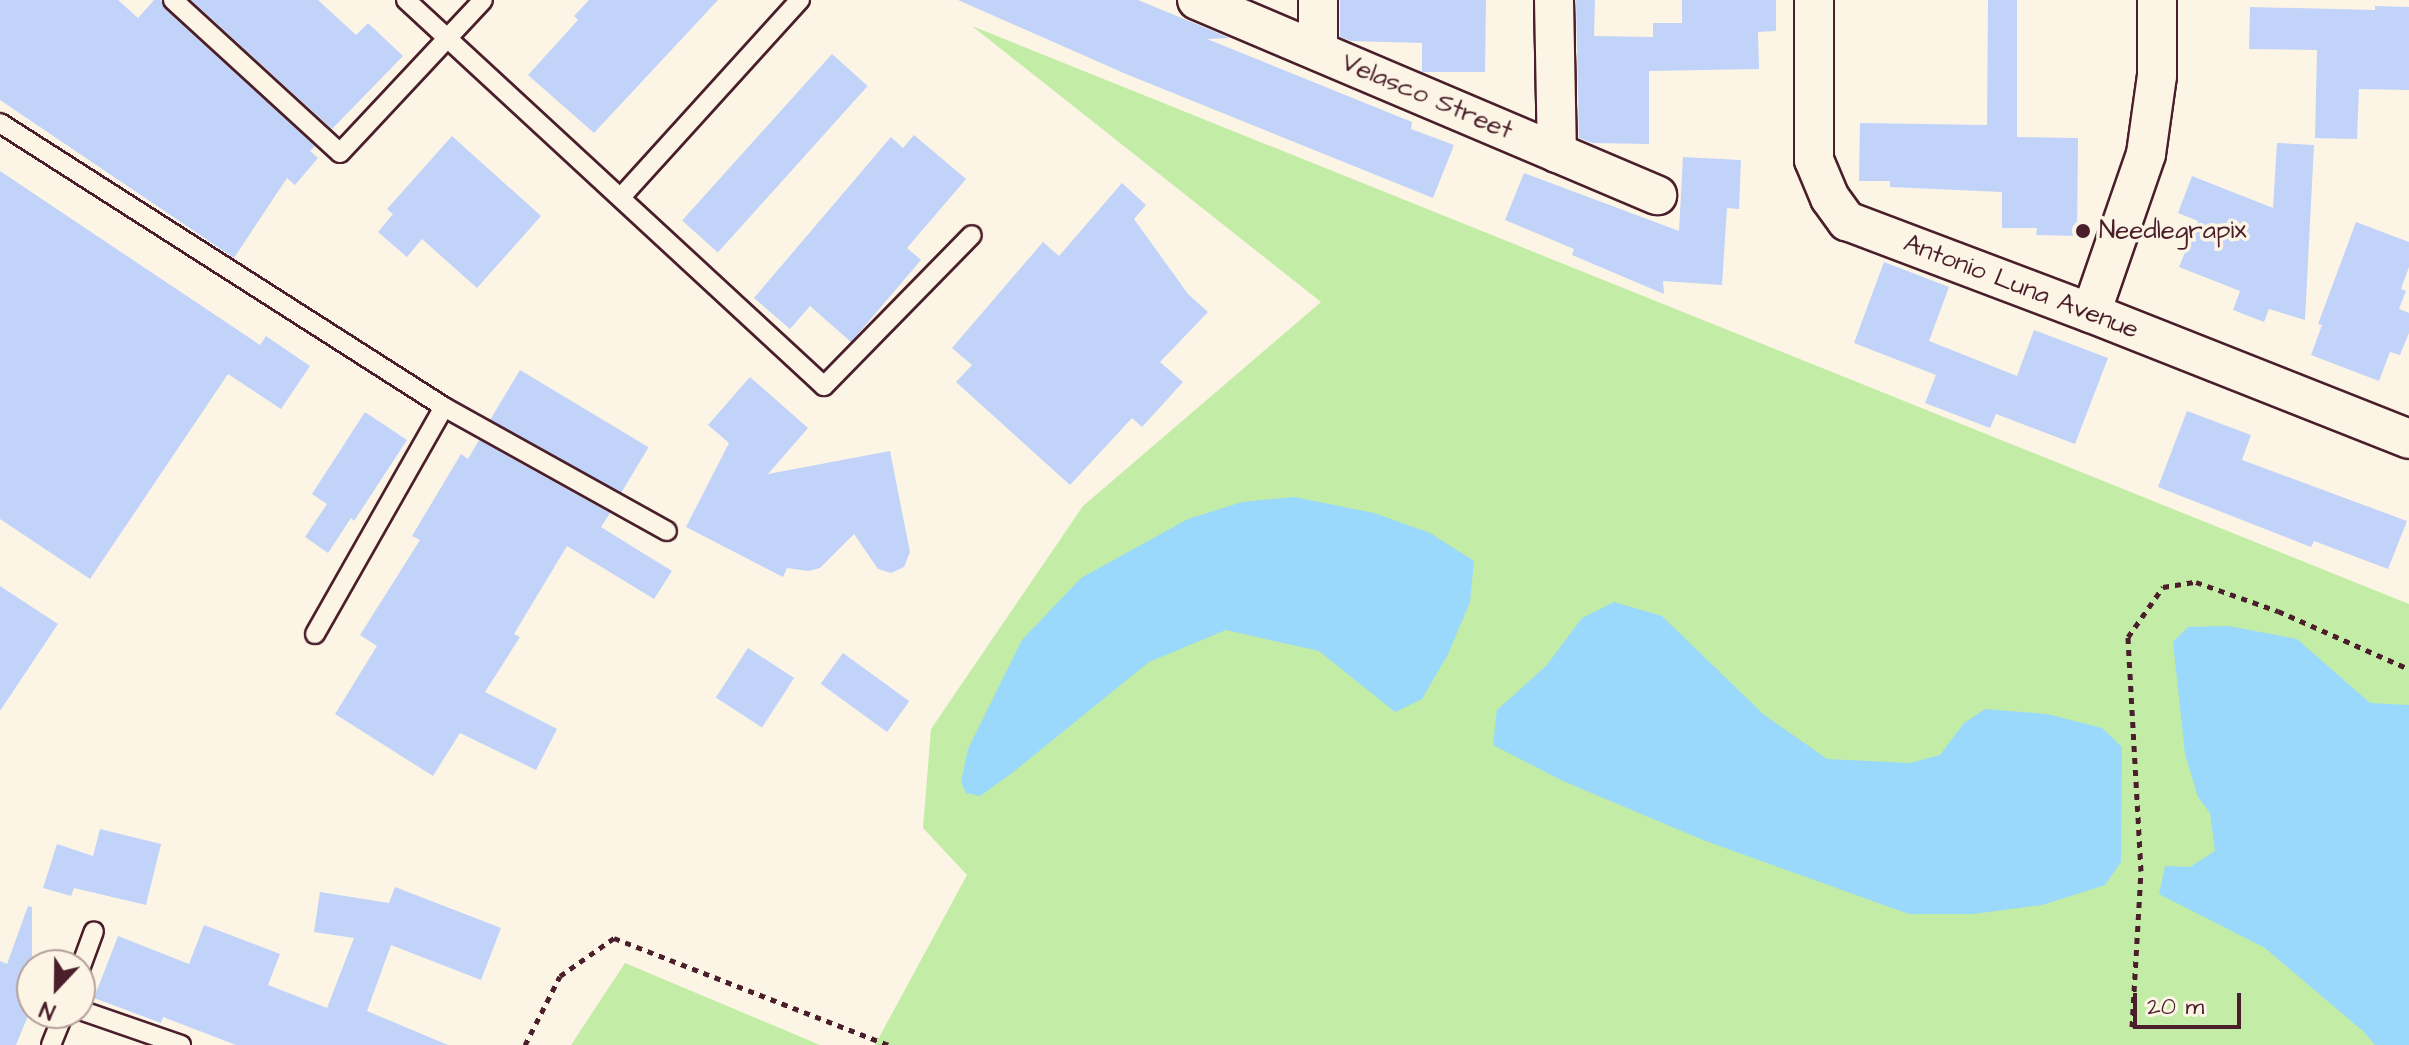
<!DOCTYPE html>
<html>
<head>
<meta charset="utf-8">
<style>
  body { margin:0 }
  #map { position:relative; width:2409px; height:1045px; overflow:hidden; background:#fcf5e5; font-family:"Architects Daughter",sans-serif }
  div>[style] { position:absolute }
  .green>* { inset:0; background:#c3eca7 }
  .water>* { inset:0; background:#9ad8fc }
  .building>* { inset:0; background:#c2d3f9; transform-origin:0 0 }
  .path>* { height:5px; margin-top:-2.5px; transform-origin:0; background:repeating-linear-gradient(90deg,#4a1f2b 0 6px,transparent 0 12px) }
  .roads { filter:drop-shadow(2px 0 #4a1f2b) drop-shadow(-2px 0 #4a1f2b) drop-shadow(0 2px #4a1f2b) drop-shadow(0 -2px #4a1f2b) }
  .lane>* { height:18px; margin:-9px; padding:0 9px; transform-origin:9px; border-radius:9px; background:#fcf5e5 }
  .street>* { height:38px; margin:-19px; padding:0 19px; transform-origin:19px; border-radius:19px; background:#fcf5e5 }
  .dots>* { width:22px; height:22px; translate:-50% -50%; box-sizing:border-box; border:4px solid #fcf5e5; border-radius:50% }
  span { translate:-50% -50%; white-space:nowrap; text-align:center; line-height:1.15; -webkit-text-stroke:7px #fcf5e5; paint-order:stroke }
  .street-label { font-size:26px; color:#4a1f2b }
  .poi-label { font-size:26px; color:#4a1f2b }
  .left { translate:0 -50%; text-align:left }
  .north { position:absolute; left:16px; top:949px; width:80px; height:80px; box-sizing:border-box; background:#fcf5e5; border:2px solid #b59f9b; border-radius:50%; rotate:202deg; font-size:22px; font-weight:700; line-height:32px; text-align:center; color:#4a1f2b }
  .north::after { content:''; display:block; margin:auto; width:28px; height:36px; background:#4a1f2b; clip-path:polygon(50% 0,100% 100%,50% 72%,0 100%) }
  .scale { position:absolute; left:2133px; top:993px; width:108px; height:36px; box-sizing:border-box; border:4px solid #4a1f2b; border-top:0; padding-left:10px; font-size:24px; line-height:28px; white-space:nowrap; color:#4a1f2b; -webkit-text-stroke:6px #fcf5e5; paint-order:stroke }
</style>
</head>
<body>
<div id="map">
  <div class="green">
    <i style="clip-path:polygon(972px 26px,2409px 604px,2409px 1045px,875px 1045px,967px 875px,923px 828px,931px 729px,1083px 506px,1321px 302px)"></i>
    <i style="clip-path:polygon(625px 963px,820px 1045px,571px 1045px)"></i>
  </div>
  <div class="water">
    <i style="clip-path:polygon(1294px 497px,1374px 513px,1430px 533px,1474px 561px,1470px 602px,1448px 654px,1422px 699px,1395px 712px,1319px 651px,1226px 630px,1149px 662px,1012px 773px,980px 796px,966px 793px,961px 782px,968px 749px,1022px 640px,1081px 578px,1188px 519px,1242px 502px)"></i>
    <i style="clip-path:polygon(1614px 602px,1662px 616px,1763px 714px,1827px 759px,1910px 763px,1940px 755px,1964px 723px,1985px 709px,2047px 714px,2102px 728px,2122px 747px,2121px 862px,2105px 885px,2042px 905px,1973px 914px,1909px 914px,1703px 840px,1563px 781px,1493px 745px,1497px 710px,1546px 666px,1582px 618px)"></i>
    <i style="clip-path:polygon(2228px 626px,2297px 639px,2370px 703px,2409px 705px,2409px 1045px,2375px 1045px,2364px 1032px,2265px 948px,2159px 894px,2165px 866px,2190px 867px,2215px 851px,2210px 813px,2198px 797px,2185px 754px,2173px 642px,2188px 627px)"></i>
  </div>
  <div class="building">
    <i style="clip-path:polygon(0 0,118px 0,138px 18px,154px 0,161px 0,165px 9px,315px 146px,310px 151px,318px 158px,295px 185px,287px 178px,234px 258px,0 100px)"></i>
    <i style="clip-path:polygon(191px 0,318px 0,356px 35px,368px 23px,403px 56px,332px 129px)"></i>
    <i style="clip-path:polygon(589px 0,718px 0,594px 133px,528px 75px,578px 20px,574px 16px)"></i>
    <i style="clip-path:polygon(958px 0,1138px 0,1230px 38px,1207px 39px,1412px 122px,1411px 129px,1454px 145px,1433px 198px,1126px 74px)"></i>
    <i style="clip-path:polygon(1340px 0,1486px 0,1485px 72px,1422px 72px,1422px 43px,1351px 41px,1340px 37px)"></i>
    <i style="clip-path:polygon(1576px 0,1595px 0,1594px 36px,1653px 37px,1653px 23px,1682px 23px,1682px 0,1776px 0,1776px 31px,1758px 32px,1759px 69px,1649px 71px,1649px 144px,1592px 143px,1579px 138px)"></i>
    <i style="clip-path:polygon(1988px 0,2017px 0,2017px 137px,2078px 138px,2077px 236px,2036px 235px,2037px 228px,2002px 228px,2002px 192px,1890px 187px,1890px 181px,1859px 181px,1860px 123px,1987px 125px)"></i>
    <i style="clip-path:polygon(2375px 6px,2409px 7px,2409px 90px,2359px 89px,2357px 139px,2315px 138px,2317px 50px,2249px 49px,2250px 7px,2375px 10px)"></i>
    <i style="left:832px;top:54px;width:48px;height:224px;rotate:42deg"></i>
    <i style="clip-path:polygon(914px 135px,966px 179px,907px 248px,921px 260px,851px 342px,810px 306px,790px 329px,754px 298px,891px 137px,903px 148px)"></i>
    <i style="clip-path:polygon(452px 136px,541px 216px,477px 288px,422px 239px,407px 257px,378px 232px,393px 214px,387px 209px)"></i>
    <i style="clip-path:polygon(2277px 143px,2314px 145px,2305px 320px,2269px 309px,2264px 322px,2233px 310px,2240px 291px,2179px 267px,2198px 221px,2178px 213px,2192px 176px,2273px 208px)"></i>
    <i style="clip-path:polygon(1683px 157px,1741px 160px,1739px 209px,1727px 208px,1722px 285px,1663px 281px,1664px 294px,1572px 255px,1574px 249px,1505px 220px,1524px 173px,1679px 231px)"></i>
    <i style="clip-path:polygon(0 171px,260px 345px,266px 336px,310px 366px,281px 409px,228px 374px,90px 579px,0 519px)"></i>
    <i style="clip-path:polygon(1122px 183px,1146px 205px,1134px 219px,1188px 294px,1208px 312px,1160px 362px,1183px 382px,1142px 427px,1132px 418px,1070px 485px,956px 382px,972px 365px,952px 348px,1043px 242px,1059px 256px)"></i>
    <i style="clip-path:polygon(2356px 222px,2409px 242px,2409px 267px,2401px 289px,2406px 291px,2399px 309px,2409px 313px,2409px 333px,2400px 355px,2390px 352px,2379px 381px,2311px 355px,2322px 325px,2318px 324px)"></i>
    <i style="clip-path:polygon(1884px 262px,1949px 287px,1929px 341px,2017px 376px,2034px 330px,2108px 358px,2075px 444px,1996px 414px,1990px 428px,1925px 403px,1936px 375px,1854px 343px)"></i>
    <i style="left:520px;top:370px;width:150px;height:58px;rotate:31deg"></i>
    <i style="clip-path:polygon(750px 377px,808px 428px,768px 474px,890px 451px,910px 552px,904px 567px,891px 573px,878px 569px,854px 534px,820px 568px,808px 571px,787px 568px,783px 577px,686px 527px,729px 443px,708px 425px)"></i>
    <i style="clip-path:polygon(2187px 411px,2251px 435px,2242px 460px,2407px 521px,2388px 569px,2314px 541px,2311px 547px,2158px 487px)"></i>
    <i style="clip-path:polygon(365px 412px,407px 440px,354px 521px,351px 518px,328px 553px,305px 537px,327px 504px,312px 494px)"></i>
    <i style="clip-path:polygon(479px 440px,610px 513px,601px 527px,672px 571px,654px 599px,567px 546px,514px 634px,520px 637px,485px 692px,557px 729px,536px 770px,460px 733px,433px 776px,335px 714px,377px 646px,360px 635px,420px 540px,412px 536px,461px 454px,468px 459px)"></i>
    <i style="clip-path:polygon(0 586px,58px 624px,0 711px)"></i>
    <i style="left:748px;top:648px;width:55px;height:59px;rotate:33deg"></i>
    <i style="left:843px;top:653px;width:82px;height:38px;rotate:36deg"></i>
    <i style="clip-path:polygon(100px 829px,161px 844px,146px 905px,74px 888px,71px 896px,43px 888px,57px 844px,93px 856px)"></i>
    <i style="clip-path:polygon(395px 887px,501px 928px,481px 980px,391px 945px,367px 1011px,448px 1045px,236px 1045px,163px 1017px,161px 1023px,94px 998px,118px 936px,189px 964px,204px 925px,280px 954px,268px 985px,327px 1008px,354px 938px,314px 932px,320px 892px,389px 903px)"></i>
    <i style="clip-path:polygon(28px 906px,32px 907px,32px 1006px,16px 1045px,0 1045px,0 961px,7px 964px)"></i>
  </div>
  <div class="path">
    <i style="left:2132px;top:1027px;width:156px;rotate:-86.7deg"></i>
    <i style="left:2141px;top:871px;width:234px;rotate:-93.2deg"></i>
    <i style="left:2128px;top:637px;width:61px;rotate:-55deg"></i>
    <i style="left:2163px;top:587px;width:33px;rotate:-9deg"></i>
    <i style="left:2196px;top:582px;width:87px;rotate:19.5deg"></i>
    <i style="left:2278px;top:611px;width:143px;rotate:23.9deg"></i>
    <i style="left:525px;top:1045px;width:77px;rotate:-63.1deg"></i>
    <i style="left:560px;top:976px;width:66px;rotate:-35.1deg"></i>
    <i style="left:614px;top:938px;width:295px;rotate:21.3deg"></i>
  </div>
  <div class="roads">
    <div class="lane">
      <i style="left:173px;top:0;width:226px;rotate:42.5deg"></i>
      <i style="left:340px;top:153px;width:209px;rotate:-46.9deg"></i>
      <i style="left:406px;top:0;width:569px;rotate:42.72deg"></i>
      <i style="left:824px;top:386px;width:211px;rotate:-45.6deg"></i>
      <i style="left:0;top:123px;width:527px;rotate:32.6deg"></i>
      <i style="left:444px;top:407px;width:255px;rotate:29.1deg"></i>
      <i style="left:622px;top:196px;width:265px;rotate:-47.8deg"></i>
      <i style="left:315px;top:634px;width:261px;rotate:-60.4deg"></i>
      <i style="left:80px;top:969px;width:40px;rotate:-69.8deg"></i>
      <i style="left:80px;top:1010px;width:107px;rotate:19.1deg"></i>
      <i style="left:51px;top:1045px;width:35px;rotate:-68deg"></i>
    </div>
    <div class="street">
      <i style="left:1197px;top:0;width:500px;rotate:23deg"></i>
      <i style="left:1554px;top:0;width:153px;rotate:88.9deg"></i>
      <i style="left:1814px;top:0;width:160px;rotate:90deg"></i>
      <i style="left:1814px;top:160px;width:41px;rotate:67.2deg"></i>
      <i style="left:1830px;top:198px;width:29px;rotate:54deg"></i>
      <i style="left:1847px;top:221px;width:261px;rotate:20.7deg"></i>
      <i style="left:2091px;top:313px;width:342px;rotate:21.6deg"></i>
      <i style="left:1318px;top:51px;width:51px;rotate:-90deg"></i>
      <i style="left:2091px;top:313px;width:168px;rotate:-70.9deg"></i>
      <i style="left:2146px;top:154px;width:79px;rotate:-82deg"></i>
      <i style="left:2157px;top:76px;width:76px;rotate:-90deg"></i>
    </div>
  </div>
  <div class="dots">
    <i style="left:2083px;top:231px;background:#4a1f2b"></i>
  </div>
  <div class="street-label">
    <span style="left:1427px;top:97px;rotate:23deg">Velasco Street</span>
    <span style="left:2021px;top:287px;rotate:21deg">Antonio Luna Avenue</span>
  </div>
  <div class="poi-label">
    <span class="left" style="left:2099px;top:231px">Needlegrapix</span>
  </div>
  <div class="north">N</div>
  <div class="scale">20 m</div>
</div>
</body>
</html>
